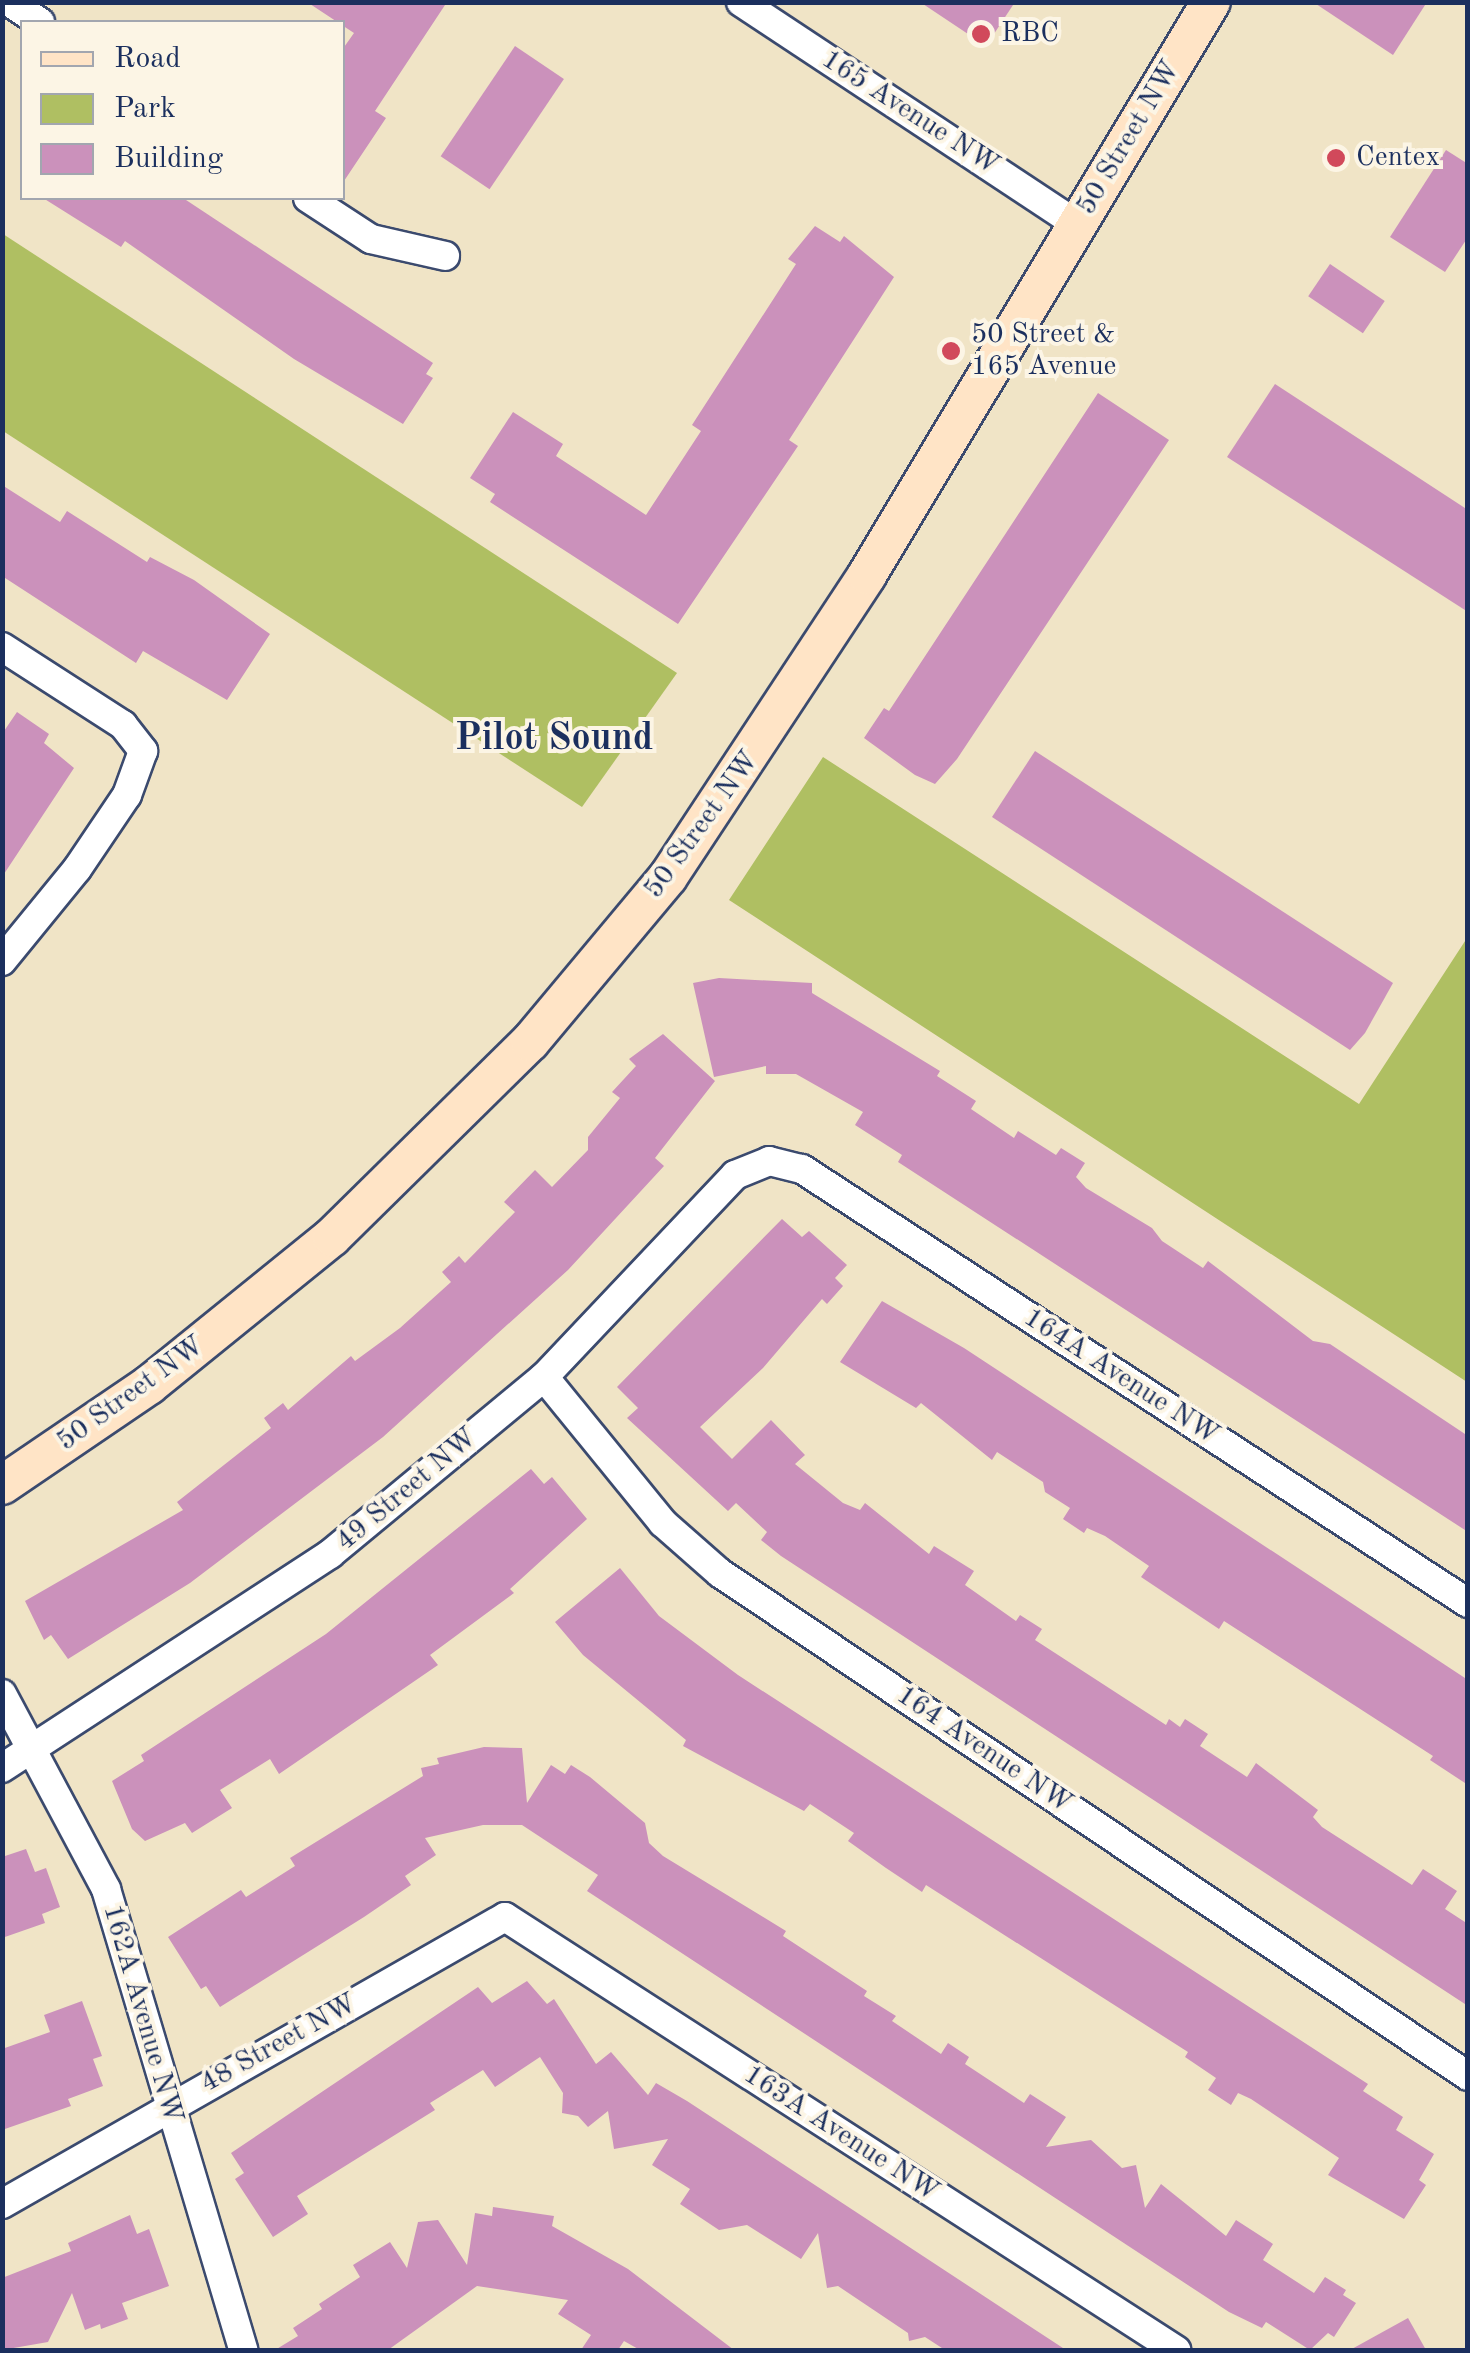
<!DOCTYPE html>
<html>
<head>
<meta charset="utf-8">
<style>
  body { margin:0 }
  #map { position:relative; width:1470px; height:2353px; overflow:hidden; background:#f0e4c6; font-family:"Old Standard TT",serif }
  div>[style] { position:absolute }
  .green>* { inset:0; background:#afbf62 }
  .building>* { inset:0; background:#cb91bb; transform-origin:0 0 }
  .roads { filter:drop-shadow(2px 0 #3b4a6e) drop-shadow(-2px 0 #3b4a6e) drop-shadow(0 2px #3b4a6e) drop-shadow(0 -2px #3b4a6e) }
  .street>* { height:28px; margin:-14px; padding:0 14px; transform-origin:14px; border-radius:14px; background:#fff }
  .secondary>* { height:38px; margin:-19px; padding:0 19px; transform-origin:19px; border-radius:19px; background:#ffe4c6 }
  .dots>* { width:28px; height:28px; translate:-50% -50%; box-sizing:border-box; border:5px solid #fcf5e5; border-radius:50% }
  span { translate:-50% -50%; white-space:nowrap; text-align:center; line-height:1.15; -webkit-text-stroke:8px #fcf5e5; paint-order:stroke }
  .poi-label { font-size:28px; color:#1b2f5e }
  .left { translate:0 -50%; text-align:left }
  .street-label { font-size:28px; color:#1b2f5e }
  .district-label { font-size:38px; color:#1b2f5e; font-weight:700 }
  .frame { position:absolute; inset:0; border:5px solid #1b2f5e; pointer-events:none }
  .legend { position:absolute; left:20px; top:20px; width:325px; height:180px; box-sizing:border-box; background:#fcf5e5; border:2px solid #a2a6af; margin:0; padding:12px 18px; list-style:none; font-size:30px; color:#1b2f5e }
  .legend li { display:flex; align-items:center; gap:20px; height:50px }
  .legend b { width:50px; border:2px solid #a2a6af }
</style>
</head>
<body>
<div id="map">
  <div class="green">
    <i style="clip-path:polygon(3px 234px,677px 673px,582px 807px,3px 431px)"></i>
    <i style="clip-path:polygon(823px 757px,1359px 1104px,1467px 938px,1467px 1382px,729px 900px)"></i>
  </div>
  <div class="building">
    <i style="clip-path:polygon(307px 2px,447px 2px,375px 111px,386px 118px,342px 184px,342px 50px,354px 33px)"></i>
    <i style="clip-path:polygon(920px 2px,1015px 2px,986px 46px)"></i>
    <i style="clip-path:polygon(1313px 2px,1427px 2px,1393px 55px)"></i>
    <i style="left:515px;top:46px;width:59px;height:133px;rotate:34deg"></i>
    <i style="clip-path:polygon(1446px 150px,1468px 164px,1468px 237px,1445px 272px,1390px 237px)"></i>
    <i style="clip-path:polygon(43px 198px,183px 198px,433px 363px,426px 374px,433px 378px,403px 424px,294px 359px,125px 241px,121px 247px)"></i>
    <i style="clip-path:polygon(815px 226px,840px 242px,844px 236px,894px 277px,789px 440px,798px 446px,678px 624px,490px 502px,495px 494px,470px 478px,513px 412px,563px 444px,556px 456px,646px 515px,701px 431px,692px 425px,796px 264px,788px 259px)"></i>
    <i style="left:1330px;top:264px;width:66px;height:39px;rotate:34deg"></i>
    <i style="clip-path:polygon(1275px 384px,1468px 510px,1468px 612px,1227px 457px)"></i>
    <i style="clip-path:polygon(1098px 393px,1169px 440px,957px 759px,935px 784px,915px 775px,864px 738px,884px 708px,889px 711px)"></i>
    <i style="clip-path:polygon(2px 485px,60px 522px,67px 511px,147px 562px,150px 557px,194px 580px,270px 634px,227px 700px,143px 651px,136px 663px,2px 576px)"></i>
    <i style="clip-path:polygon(17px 712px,49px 734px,44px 743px,74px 768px,2px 877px,2px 734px)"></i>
    <i style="clip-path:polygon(1035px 751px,1393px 983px,1365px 1033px,1350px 1050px,992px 817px)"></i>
    <i style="clip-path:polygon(719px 978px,812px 983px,812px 993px,940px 1071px,937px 1076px,976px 1101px,971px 1109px,1014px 1138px,1018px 1131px,1056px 1155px,1061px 1148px,1085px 1163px,1076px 1177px,1086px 1188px,1152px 1228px,1162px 1241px,1203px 1268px,1208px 1261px,1313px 1341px,1330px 1344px,1468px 1436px,1468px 1532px,898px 1162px,902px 1155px,855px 1125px,863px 1112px,796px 1074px,766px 1074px,766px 1066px,714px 1077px,693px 983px)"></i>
    <i style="clip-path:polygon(663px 1034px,715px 1081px,655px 1158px,664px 1166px,568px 1270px,383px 1437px,190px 1583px,68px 1659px,51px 1635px,44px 1640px,25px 1601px,183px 1510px,177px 1502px,271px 1428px,264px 1418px,283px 1403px,288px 1410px,351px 1356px,355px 1361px,400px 1328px,451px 1282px,442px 1272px,459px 1256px,465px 1263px,515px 1212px,504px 1202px,535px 1170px,552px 1187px,588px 1150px,588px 1137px,620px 1098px,612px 1092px,636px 1066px,629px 1059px)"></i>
    <i style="clip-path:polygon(782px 1219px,802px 1237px,809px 1231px,847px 1265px,835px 1278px,843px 1286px,827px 1304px,822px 1299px,763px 1368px,700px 1427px,732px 1459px,771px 1420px,805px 1455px,795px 1464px,843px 1503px,860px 1510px,865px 1503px,929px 1554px,934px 1546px,974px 1571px,965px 1585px,1016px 1621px,1020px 1615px,1042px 1629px,1035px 1640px,1166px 1725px,1169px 1719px,1180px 1727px,1185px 1719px,1208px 1734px,1200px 1746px,1247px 1777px,1256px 1763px,1318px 1810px,1313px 1817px,1322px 1827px,1412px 1885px,1423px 1869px,1457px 1891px,1445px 1909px,1468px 1924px,1468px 2006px,781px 1556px,761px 1540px,767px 1532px,736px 1503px,728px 1511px,627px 1418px,638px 1408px,617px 1387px)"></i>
    <i style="clip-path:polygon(882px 1301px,964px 1348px,1468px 1680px,1468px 1785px,1430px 1760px,1433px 1756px,1224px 1621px,1219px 1629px,1141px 1577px,1149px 1566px,1105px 1536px,1087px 1528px,1084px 1533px,1063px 1519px,1070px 1508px,1045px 1492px,1043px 1482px,997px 1452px,992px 1460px,921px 1403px,916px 1408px,840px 1362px)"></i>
    <i style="clip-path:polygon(531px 1469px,544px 1484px,552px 1477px,587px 1519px,510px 1589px,514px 1593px,430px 1655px,438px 1665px,279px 1774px,270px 1759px,220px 1790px,232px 1808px,192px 1833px,185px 1823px,145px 1841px,132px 1829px,112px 1781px,144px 1761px,141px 1755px,326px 1634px)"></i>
    <i style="clip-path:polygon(620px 1568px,659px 1616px,738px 1675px,1368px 2084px,1363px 2091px,1403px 2117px,1396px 2130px,1434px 2154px,1419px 2180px,1426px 2185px,1404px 2219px,1328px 2175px,1339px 2158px,1251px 2099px,1238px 2093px,1231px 2105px,1208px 2090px,1216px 2078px,1185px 2057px,1188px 2052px,926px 1885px,922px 1892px,886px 1868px,848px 1841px,854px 1833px,810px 1804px,804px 1811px,683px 1746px,686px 1740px,583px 1655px,555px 1622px)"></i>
    <i style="clip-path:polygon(484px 1747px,522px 1748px,527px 1803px,551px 1765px,565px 1774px,571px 1765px,590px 1777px,645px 1823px,649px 1843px,663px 1856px,786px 1931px,783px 1936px,867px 1991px,864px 1996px,896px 2016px,892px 2021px,941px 2054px,948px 2043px,969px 2057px,965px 2064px,1024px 2103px,1030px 2094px,1066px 2117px,1046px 2147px,1091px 2140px,1122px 2168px,1136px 2165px,1145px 2208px,1161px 2184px,1226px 2236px,1236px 2220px,1273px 2244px,1263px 2260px,1314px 2293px,1325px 2277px,1346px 2290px,1343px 2295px,1356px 2303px,1334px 2337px,1328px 2333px,1310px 2350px,1266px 2322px,1262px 2328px,1229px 2312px,587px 1891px,598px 1875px,522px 1825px,483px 1825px,425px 1838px,436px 1855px,405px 1876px,411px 1885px,364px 1917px,220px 2007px,206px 1986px,201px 1989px,168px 1937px,241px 1890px,246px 1897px,295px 1866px,290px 1858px,423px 1776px,421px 1768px,439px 1764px,437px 1758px)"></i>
    <i style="clip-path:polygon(26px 1849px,35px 1872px,46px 1868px,60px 1907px,42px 1914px,45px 1923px,2px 1938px,2px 1857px)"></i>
    <i style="clip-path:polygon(527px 1981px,547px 2004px,554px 1999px,596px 2064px,611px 2052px,648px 2095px,656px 2083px,687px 2101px,1066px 2350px,945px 2350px,925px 2337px,909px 2341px,908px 2333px,838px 2286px,827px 2288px,818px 2233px,801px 2259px,747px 2225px,719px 2230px,680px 2204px,690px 2189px,652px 2165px,668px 2139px,614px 2149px,608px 2111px,588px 2127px,578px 2116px,562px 2113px,563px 2093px,540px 2057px,495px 2087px,483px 2070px,430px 2103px,435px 2110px,297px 2196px,308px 2214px,273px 2237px,235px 2179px,244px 2173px,231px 2153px,478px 1987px,492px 2003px)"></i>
    <i style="clip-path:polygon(82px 2001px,102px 2056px,93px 2059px,103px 2086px,68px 2099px,71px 2106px,2px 2130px,2px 2049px,50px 2032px,44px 2015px)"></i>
    <i style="clip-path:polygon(493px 2207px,554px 2216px,552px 2226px,628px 2269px,734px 2350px,640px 2350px,624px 2341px,618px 2350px,581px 2350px,591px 2335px,558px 2314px,568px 2300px,477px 2286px,388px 2350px,275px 2350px,298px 2336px,293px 2328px,322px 2309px,319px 2304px,360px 2277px,353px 2265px,390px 2242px,407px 2268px,418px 2222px,438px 2220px,467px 2265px,475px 2213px,492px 2216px)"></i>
    <i style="clip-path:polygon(130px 2215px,137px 2234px,149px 2229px,169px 2286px,122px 2303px,128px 2319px,101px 2329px,100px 2324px,85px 2330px,72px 2293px,48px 2342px,2px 2350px,2px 2278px,71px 2251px,68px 2243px)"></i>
    <i style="clip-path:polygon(1408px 2318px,1426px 2350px,1350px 2350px)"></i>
  </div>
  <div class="roads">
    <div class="street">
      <i style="left:9px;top:2px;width:37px;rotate:33deg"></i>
      <i style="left:741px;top:2px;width:403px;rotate:33.5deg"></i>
      <i style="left:308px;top:198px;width:75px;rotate:33.1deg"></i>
      <i style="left:371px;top:239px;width:76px;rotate:12.9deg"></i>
      <i style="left:2px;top:647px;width:144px;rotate:32.8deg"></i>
      <i style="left:123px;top:725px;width:33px;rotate:52deg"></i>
      <i style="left:143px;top:751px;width:47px;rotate:110deg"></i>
      <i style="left:127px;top:795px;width:89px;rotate:124deg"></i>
      <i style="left:77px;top:869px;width:119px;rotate:129.2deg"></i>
      <i style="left:544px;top:1377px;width:188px;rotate:50.8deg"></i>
      <i style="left:663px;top:1523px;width:76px;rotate:41.3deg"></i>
      <i style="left:720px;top:1573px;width:901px;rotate:33.92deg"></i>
      <i style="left:2px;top:1694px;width:221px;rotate:61.9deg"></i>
      <i style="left:106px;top:1889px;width:481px;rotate:73.4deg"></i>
      <i style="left:2px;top:1768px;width:392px;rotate:-33.1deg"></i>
      <i style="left:330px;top:1554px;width:278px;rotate:-39.6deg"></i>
      <i style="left:544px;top:1377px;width:278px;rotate:-46.6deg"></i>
      <i style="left:735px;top:1175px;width:37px;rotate:-22deg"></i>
      <i style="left:769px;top:1161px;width:34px;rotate:14deg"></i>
      <i style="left:802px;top:1169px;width:795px;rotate:33.09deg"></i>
      <i style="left:2px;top:2204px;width:579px;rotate:-29.71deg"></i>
      <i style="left:505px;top:1917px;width:799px;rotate:32.83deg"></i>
    </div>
    <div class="secondary">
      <i style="left:2px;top:1485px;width:178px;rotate:-34.2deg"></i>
      <i style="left:149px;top:1385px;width:235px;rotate:-39deg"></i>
      <i style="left:332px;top:1237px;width:278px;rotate:-44.6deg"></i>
      <i style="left:530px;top:1042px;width:215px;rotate:-50.1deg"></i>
      <i style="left:668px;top:877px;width:362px;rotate:-56.6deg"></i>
      <i style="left:867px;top:575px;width:668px;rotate:-59.02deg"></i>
    </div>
  </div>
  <div class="dots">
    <i style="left:981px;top:34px;background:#d1495b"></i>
    <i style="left:1336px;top:158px;background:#d1495b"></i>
    <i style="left:951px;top:351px;background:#d1495b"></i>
  </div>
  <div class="poi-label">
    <span class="left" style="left:1001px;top:34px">RBC</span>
    <span class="left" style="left:1356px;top:158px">Centex</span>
    <span class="left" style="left:971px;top:351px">50 Street &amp;<br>165 Avenue</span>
  </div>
  <div class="street-label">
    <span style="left:910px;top:113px;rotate:33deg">165 Avenue NW</span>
    <span style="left:1129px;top:138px;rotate:-59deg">50 Street NW</span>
    <span style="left:702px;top:825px;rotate:-54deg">50 Street NW</span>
    <span style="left:1121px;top:1377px;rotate:33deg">164A Avenue NW</span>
    <span style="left:131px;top:1394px;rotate:-36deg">50 Street NW</span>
    <span style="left:407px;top:1490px;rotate:-40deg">49 Street NW</span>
    <span style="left:984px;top:1750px;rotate:34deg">164 Avenue NW</span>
    <span style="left:142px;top:2014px;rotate:74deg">162A Avenue NW</span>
    <span style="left:279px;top:2044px;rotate:-29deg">48 Street NW</span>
    <span style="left:841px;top:2134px;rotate:33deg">163A Avenue NW</span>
  </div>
  <div class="district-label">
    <span style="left:554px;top:740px">Pilot Sound</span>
  </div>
  <div class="frame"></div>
  <ul class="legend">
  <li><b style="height:12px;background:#ffe4c6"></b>Road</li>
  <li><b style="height:28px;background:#afbf62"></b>Park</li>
  <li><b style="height:28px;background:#cb91bb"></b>Building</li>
  </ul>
</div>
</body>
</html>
